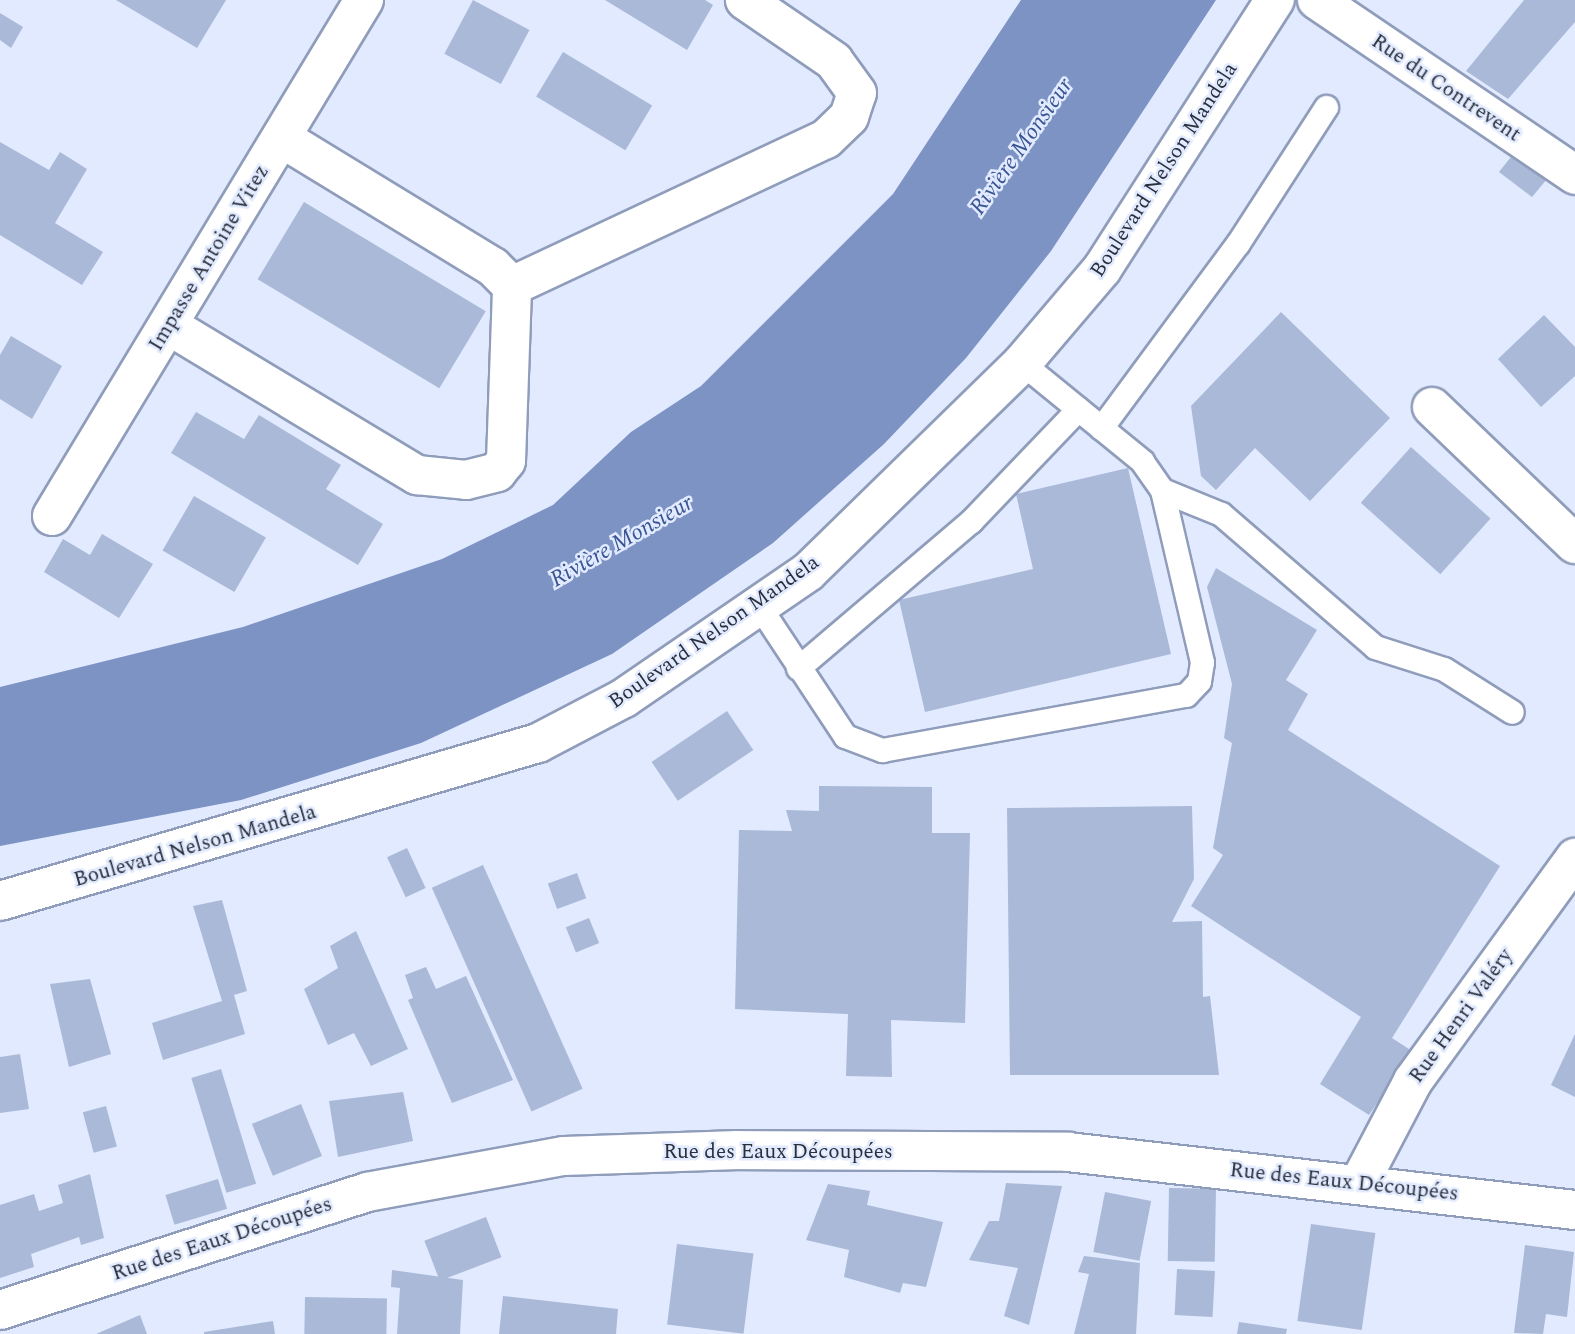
<!DOCTYPE html>
<html>
<head>
<meta charset="utf-8">
<style>
  body { margin:0 }
  #map { position:relative; width:1575px; height:1334px; overflow:hidden; background:#e1eafe; font-family:Spectral,serif }
  div>[style] { position:absolute }
  .water>* { inset:0; background:#7c93c4 }
  .building>* { inset:0; background:#aab9d8; transform-origin:0 0 }
  .roads { filter:drop-shadow(2px 0 #8f9dbb) drop-shadow(-2px 0 #8f9dbb) drop-shadow(0 2px #8f9dbb) drop-shadow(0 -2px #8f9dbb) }
  .lane>* { height:23px; margin:-11.5px; padding:0 11.5px; transform-origin:11.5px; border-radius:11.5px; background:#fff }
  .street>* { height:38px; margin:-19px; padding:0 19px; transform-origin:19px; border-radius:19px; background:#fff }
  .secondary>* { height:38px; margin:-19px; padding:0 19px; transform-origin:19px; border-radius:19px; background:#fff }
  span { translate:-50% -50%; white-space:nowrap; text-align:center; line-height:1.15; -webkit-text-stroke:5px #e1eafe; paint-order:stroke }
  .street-label { font-size:21px; color:#292f3b }
  .water-label { font-size:23px; color:#395493; font-style:italic }
</style>
</head>
<body>
<div id="map">
  <div class="water">
    <i style="clip-path:polygon(1021px 0,1216px 0,1051px 251px,966px 358px,884px 444px,773px 543px,612px 654px,421px 743px,241px 800px,0 846px,0 687px,243px 627px,442px 559px,553px 505px,631px 432px,701px 386px,893px 194px)"></i>
  </div>
  <div class="building">
    <i style="clip-path:polygon(116px 0,226px 0,197px 48px)"></i>
    <i style="left:473px;top:0;width:64px;height:61px;rotate:28deg"></i>
    <i style="clip-path:polygon(605px 0,705px 0,713px 5px,687px 50px)"></i>
    <i style="clip-path:polygon(1524px 0,1575px 0,1575px 22px,1508px 99px,1466px 71px)"></i>
    <i style="clip-path:polygon(0 13px,23px 27px,11px 48px,0 40px)"></i>
    <i style="left:563px;top:52px;width:104px;height:52px;rotate:31deg"></i>
    <i style="clip-path:polygon(0 142px,49px 170px,60px 152px,87px 169px,55px 223px,103px 252px,82px 285px,0 235px)"></i>
    <i style="clip-path:polygon(1522px 143px,1547px 179px,1532px 197px,1499px 172px)"></i>
    <i style="left:304px;top:202px;width:212px;height:90px;rotate:31deg"></i>
    <i style="clip-path:polygon(1281px 312px,1390px 418px,1310px 501px,1255px 448px,1216px 490px,1201px 476px,1191px 406px)"></i>
    <i style="clip-path:polygon(1544px 315px,1575px 347px,1575px 376px,1541px 407px,1498px 359px)"></i>
    <i style="clip-path:polygon(11px 336px,62px 366px,32px 419px,0 399px,0 355px)"></i>
    <i style="clip-path:polygon(196px 412px,244px 439px,259px 415px,341px 465px,326px 489px,383px 524px,358px 565px,171px 453px)"></i>
    <i style="left:1411px;top:447px;width:107px;height:75px;rotate:42deg"></i>
    <i style="clip-path:polygon(1128px 468px,1171px 654px,925px 712px,899px 600px,1033px 569px,1016px 494px)"></i>
    <i style="left:194px;top:496px;width:83px;height:63px;rotate:30deg"></i>
    <i style="clip-path:polygon(102px 534px,153px 564px,119px 618px,44px 572px,63px 539px,90px 555px)"></i>
    <i style="clip-path:polygon(1216px 568px,1317px 630px,1286px 680px,1308px 694px,1288px 730px,1500px 866px,1392px 1038px,1412px 1051px,1369px 1115px,1320px 1084px,1361px 1017px,1191px 906px,1223px 855px,1213px 848px,1232px 743px,1224px 738px,1232px 684px,1207px 587px)"></i>
    <i style="left:727px;top:711px;width:47px;height:91px;rotate:56deg"></i>
    <i style="clip-path:polygon(819px 786px,932px 787px,932px 833px,970px 833px,965px 1023px,891px 1020px,892px 1077px,846px 1076px,848px 1014px,735px 1009px,739px 830px,792px 831px,786px 810px,819px 811px)"></i>
    <i style="clip-path:polygon(1192px 806px,1194px 879px,1172px 922px,1202px 921px,1203px 997px,1210px 996px,1219px 1075px,1010px 1075px,1007px 808px)"></i>
    <i style="left:407px;top:848px;width:44px;height:22px;rotate:65deg"></i>
    <i style="left:483px;top:865px;width:245px;height:56px;rotate:66deg"></i>
    <i style="left:577px;top:873px;width:27px;height:31px;rotate:70deg"></i>
    <i style="clip-path:polygon(222px 900px,247px 991px,234px 995px,245px 1034px,163px 1060px,152px 1023px,222px 1001px,193px 906px)"></i>
    <i style="left:589px;top:918px;width:27px;height:25px;rotate:68deg"></i>
    <i style="clip-path:polygon(356px 931px,408px 1049px,371px 1066px,354px 1033px,328px 1045px,304px 989px,338px 968px,330px 946px)"></i>
    <i style="clip-path:polygon(426px 967px,436px 989px,466px 976px,513px 1080px,452px 1103px,408px 1000px,413px 998px,405px 975px)"></i>
    <i style="clip-path:polygon(90px 979px,111px 1054px,69px 1067px,50px 984px)"></i>
    <i style="clip-path:polygon(1575px 1034px,1575px 1097px,1551px 1085px)"></i>
    <i style="clip-path:polygon(20px 1054px,29px 1109px,0 1113px,0 1057px)"></i>
    <i style="left:221px;top:1069px;width:120px;height:31px;rotate:73deg"></i>
    <i style="clip-path:polygon(403px 1092px,413px 1141px,338px 1157px,329px 1101px)"></i>
    <i style="left:301px;top:1104px;width:56px;height:53px;rotate:68deg"></i>
    <i style="left:106px;top:1106px;width:42px;height:24px;rotate:75deg"></i>
    <i style="clip-path:polygon(90px 1174px,104px 1238px,81px 1245px,79px 1237px,31px 1254px,34px 1267px,0 1278px,0 1205px,34px 1194px,39px 1211px,63px 1203px,58px 1185px)"></i>
    <i style="left:218px;top:1179px;width:31px;height:55px;rotate:73deg"></i>
    <i style="clip-path:polygon(1006px 1183px,1062px 1186px,1029px 1325px,1004px 1316px,1018px 1268px,969px 1260px,989px 1221px,999px 1221px)"></i>
    <i style="clip-path:polygon(828px 1184px,870px 1191px,867px 1205px,943px 1222px,926px 1287px,903px 1283px,900px 1293px,844px 1277px,849px 1250px,806px 1240px)"></i>
    <i style="left:1169px;top:1188px;width:47px;height:73px;rotate:1deg"></i>
    <i style="left:1105px;top:1192px;width:47px;height:61px;rotate:11deg"></i>
    <i style="left:486px;top:1217px;width:43px;height:66px;rotate:69deg"></i>
    <i style="left:1311px;top:1224px;width:65px;height:98px;rotate:8deg"></i>
    <i style="left:677px;top:1244px;width:77px;height:81px;rotate:7deg"></i>
    <i style="clip-path:polygon(1525px 1245px,1574px 1252px,1567px 1317px,1546px 1314px,1543px 1334px,1514px 1333px)"></i>
    <i style="clip-path:polygon(1084px 1256px,1140px 1263px,1136px 1334px,1074px 1334px,1089px 1274px,1078px 1272px)"></i>
    <i style="left:1177px;top:1269px;width:38px;height:46px;rotate:3deg"></i>
    <i style="clip-path:polygon(392px 1270px,463px 1280px,460px 1334px,397px 1334px,400px 1288px,391px 1287px)"></i>
    <i style="clip-path:polygon(503px 1296px,618px 1309px,616px 1334px,499px 1334px)"></i>
    <i style="left:305px;top:1297px;width:82px;height:37px;rotate:1deg"></i>
    <i style="clip-path:polygon(140px 1315px,147px 1334px,96px 1334px)"></i>
    <i style="clip-path:polygon(273px 1321px,275px 1334px,204px 1334px,204px 1332px)"></i>
    <i style="clip-path:polygon(1239px 1322px,1287px 1329px,1286px 1334px,1237px 1334px)"></i>
  </div>
  <div class="roads">
    <div class="lane">
      <i style="left:1101px;top:428px;width:230px;rotate:-53.5deg"></i>
      <i style="left:1238px;top:243px;width:162px;rotate:-57.1deg"></i>
      <i style="left:1162px;top:490px;width:64px;rotate:22.1deg"></i>
      <i style="left:1221px;top:514px;width:203px;rotate:40.8deg"></i>
      <i style="left:1375px;top:647px;width:72px;rotate:17.7deg"></i>
      <i style="left:1444px;top:669px;width:80px;rotate:32.3deg"></i>
      <i style="left:759px;top:606px;width:156px;rotate:56.5deg"></i>
      <i style="left:845px;top:736px;width:40px;rotate:21deg"></i>
      <i style="left:882px;top:750px;width:309px;rotate:-10.3deg"></i>
      <i style="left:1186px;top:695px;width:19px;rotate:-47deg"></i>
      <i style="left:1199px;top:681px;width:19px;rotate:-81deg"></i>
      <i style="left:1202px;top:662px;width:177px;rotate:-103.1deg"></i>
      <i style="left:1162px;top:490px;width:35px;rotate:-125deg"></i>
      <i style="left:1142px;top:461px;width:155px;rotate:-140.8deg"></i>
      <i style="left:798px;top:668px;width:227px;rotate:-40.4deg"></i>
      <i style="left:971px;top:521px;width:155px;rotate:-46.3deg"></i>
    </div>
    <div class="street">
      <i style="left:1317px;top:0;width:312px;rotate:34.1deg"></i>
      <i style="left:512px;top:286px;width:347px;rotate:-25.1deg"></i>
      <i style="left:826px;top:139px;width:32px;rotate:-44deg"></i>
      <i style="left:849px;top:117px;width:25px;rotate:-72deg"></i>
      <i style="left:857px;top:93px;width:39px;rotate:-126deg"></i>
      <i style="left:834px;top:61px;width:108px;rotate:-145.6deg"></i>
      <i style="left:168px;top:325px;width:291px;rotate:31.1deg"></i>
      <i style="left:417px;top:475px;width:49px;rotate:5.8deg"></i>
      <i style="left:466px;top:480px;width:32px;rotate:-14deg"></i>
      <i style="left:497px;top:472px;width:14px;rotate:-51deg"></i>
      <i style="left:506px;top:461px;width:175px;rotate:-88deg"></i>
      <i style="left:512px;top:286px;width:27px;rotate:-135deg"></i>
      <i style="left:493px;top:267px;width:247px;rotate:-148.6deg"></i>
      <i style="left:1432px;top:407px;width:198px;rotate:43.8deg"></i>
      <i style="left:52px;top:516px;width:603px;rotate:-58.84deg"></i>
      <i style="left:1360px;top:1182px;width:114px;rotate:-62.3deg"></i>
      <i style="left:1413px;top:1081px;width:276px;rotate:-54deg"></i>
      <i style="left:0;top:1310px;width:386px;rotate:-17.8deg"></i>
      <i style="left:367px;top:1192px;width:200px;rotate:-10.4deg"></i>
      <i style="left:564px;top:1156px;width:174px;rotate:-2deg"></i>
      <i style="left:738px;top:1150px;width:330px;rotate:0.3deg"></i>
      <i style="left:1068px;top:1152px;width:510px;rotate:6.53deg"></i>
    </div>
    <div class="secondary">
      <i style="left:0;top:901px;width:561px;rotate:-16.37deg"></i>
      <i style="left:538px;top:743px;width:97px;rotate:-27.6deg"></i>
      <i style="left:624px;top:698px;width:223px;rotate:-34.4deg"></i>
      <i style="left:808px;top:572px;width:299px;rotate:-44.3deg"></i>
      <i style="left:1022px;top:363px;width:123px;rotate:-49.6deg"></i>
      <i style="left:1102px;top:269px;width:320px;rotate:-57.3deg"></i>
    </div>
  </div>
  <div class="street-label">
    <span style="left:1446px;top:88px;rotate:34deg">Rue du Contrevent</span>
    <span style="left:1164px;top:170px;rotate:-57deg">Boulevard Nelson Mandela</span>
    <span style="left:209px;top:258px;rotate:-59deg">Impasse Antoine Vitez</span>
    <span style="left:714px;top:632px;rotate:-35deg">Boulevard Nelson Mandela</span>
    <span style="left:195px;top:846px;rotate:-16deg">Boulevard Nelson Mandela</span>
    <span style="left:1461px;top:1016px;rotate:-54deg">Rue Henri Valéry</span>
    <span style="left:778px;top:1152px">Rue des Eaux Découpées</span>
    <span style="left:1344px;top:1182px;rotate:6deg">Rue des Eaux Découpées</span>
    <span style="left:222px;top:1239px;rotate:-18deg">Rue des Eaux Découpées</span>
  </div>
  <div class="water-label">
    <span style="left:1022px;top:147px;rotate:-55deg">Rivière Monsieur</span>
    <span style="left:622px;top:542px;rotate:-30deg">Rivière Monsieur</span>
  </div>
</div>
</body>
</html>
